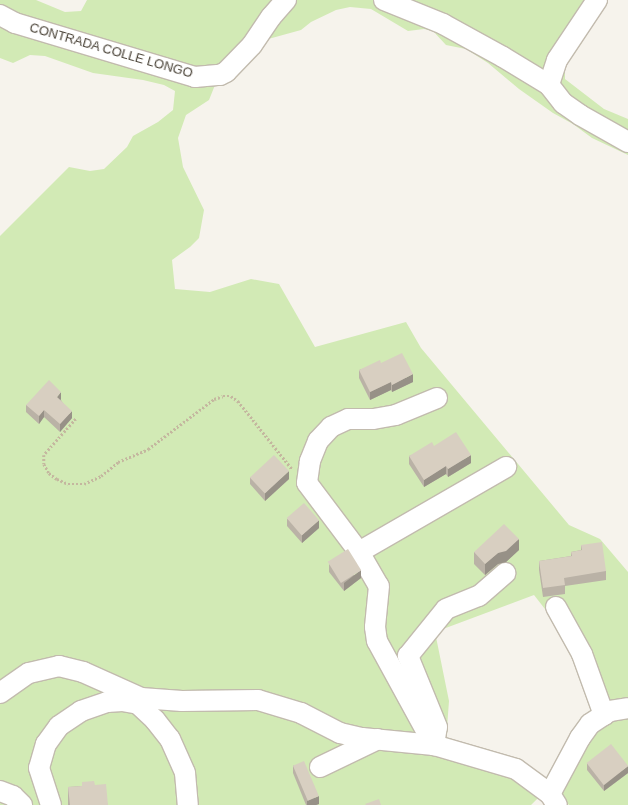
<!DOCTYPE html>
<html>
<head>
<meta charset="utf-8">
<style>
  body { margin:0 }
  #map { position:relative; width:628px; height:805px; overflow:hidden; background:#f6f3ec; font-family:Helvetica,sans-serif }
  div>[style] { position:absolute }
  .green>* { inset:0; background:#d2eab5 }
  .path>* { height:2.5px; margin-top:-1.25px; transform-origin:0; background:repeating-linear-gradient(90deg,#c4b79f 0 2px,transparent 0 4px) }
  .roads { filter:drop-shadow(1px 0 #c2bbae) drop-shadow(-1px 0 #c2bbae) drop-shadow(0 1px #c2bbae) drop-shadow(0 -1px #c2bbae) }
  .minor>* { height:20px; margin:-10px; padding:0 10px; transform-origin:10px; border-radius:10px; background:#fff }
  .wall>* { inset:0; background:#bab2a6 }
  .shaded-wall>* { inset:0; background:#979187 }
  .building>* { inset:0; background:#d8cfc1; transform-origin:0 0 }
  span { translate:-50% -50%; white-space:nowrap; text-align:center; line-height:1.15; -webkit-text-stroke:3px #fff; paint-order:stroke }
  .street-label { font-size:13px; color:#4b4439 }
</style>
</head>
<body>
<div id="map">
  <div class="green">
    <i style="clip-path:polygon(0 0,36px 0,65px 12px,81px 11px,87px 0,592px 0,549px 69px,565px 72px,565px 79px,604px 109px,628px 119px,628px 155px,592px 138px,573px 124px,553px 113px,519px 89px,488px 63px,466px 49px,446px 45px,433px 31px,424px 29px,408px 31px,371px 9px,350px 7px,336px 10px,311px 22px,301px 30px,261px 41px,217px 80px,209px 100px,186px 115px,178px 138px,183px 167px,204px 210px,199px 238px,190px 247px,172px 260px,175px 289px,210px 292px,251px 279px,279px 284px,315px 347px,406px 322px,421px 348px,569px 525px,600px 539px,628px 572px,628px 805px,569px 805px,547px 781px,568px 740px,592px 708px,578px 667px,559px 627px,534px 595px,435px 632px,449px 701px,446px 741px,369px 734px,328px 719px,147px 692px,91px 670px,0 684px,0 236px,69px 167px,90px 171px,104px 169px,127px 147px,133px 136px,158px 122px,173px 110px,175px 91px,164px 85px,143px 80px,93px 73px,45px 56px,30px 55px,13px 63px,0 58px)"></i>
    <i style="clip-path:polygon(59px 674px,78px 679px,148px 707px,257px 708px,379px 743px,511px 771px,541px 795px,531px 805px,0 805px,0 702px,36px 678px)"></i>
  </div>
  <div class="path">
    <i style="left:76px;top:419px;width:48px;rotate:131.6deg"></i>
    <i style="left:44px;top:455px;width:9px;rotate:90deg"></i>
    <i style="left:44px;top:464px;width:10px;rotate:61deg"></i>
    <i style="left:49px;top:473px;width:10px;rotate:37deg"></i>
    <i style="left:57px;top:479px;width:12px;rotate:24deg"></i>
    <i style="left:68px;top:484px;width:16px"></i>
    <i style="left:84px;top:484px;width:19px;rotate:-25deg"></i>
    <i style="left:101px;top:476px;width:22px;rotate:-39deg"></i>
    <i style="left:118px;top:462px;width:33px;rotate:-23deg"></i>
    <i style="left:148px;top:449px;width:83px;rotate:-37.1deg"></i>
    <i style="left:214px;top:399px;width:9px;rotate:-18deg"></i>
    <i style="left:223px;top:396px;width:8px"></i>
    <i style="left:231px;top:396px;width:9px;rotate:36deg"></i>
    <i style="left:238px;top:401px;width:87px;rotate:51.5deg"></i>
  </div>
  <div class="roads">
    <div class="minor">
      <i style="left:384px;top:0;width:64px;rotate:22.1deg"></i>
      <i style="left:443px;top:24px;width:68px;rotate:28.8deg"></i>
      <i style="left:503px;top:57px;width:54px;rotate:31.3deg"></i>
      <i style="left:597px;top:0;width:72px;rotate:123.7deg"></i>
      <i style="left:557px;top:60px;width:26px;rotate:108deg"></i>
      <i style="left:549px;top:85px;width:23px;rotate:52deg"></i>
      <i style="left:563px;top:103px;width:21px;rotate:35deg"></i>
      <i style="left:580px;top:115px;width:55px;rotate:29.4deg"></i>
      <i style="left:0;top:15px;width:17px;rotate:28deg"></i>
      <i style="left:15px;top:23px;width:188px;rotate:16.7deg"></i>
      <i style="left:195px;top:77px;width:25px;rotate:-5deg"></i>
      <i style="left:220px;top:75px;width:7px;rotate:-27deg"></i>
      <i style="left:226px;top:72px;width:37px;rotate:-46deg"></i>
      <i style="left:252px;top:45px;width:34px;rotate:-56deg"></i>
      <i style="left:271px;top:17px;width:23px;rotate:-49deg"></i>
      <i style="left:437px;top:398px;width:44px;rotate:157.5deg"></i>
      <i style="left:396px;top:415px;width:23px;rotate:170deg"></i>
      <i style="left:373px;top:419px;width:25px;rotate:180deg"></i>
      <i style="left:348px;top:419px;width:19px;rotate:155deg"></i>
      <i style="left:331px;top:427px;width:19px;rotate:133deg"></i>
      <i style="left:318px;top:441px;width:22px;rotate:112deg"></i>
      <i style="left:310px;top:461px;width:22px;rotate:98deg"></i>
      <i style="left:307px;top:483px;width:86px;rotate:53deg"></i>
      <i style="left:359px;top:552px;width:39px;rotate:60deg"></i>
      <i style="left:379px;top:586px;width:41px;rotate:95.6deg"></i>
      <i style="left:375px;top:627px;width:14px;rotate:82deg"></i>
      <i style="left:377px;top:641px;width:119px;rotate:61.3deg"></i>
      <i style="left:434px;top:745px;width:18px;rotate:-81deg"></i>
      <i style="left:437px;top:727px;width:77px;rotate:-112.2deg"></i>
      <i style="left:408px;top:656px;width:60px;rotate:-51deg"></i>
      <i style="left:446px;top:609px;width:35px;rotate:-22deg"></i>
      <i style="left:479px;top:596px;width:35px;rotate:-41deg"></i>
      <i style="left:359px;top:552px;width:170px;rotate:-30deg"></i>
      <i style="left:556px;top:607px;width:54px;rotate:61deg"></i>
      <i style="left:582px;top:654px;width:65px;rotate:70.2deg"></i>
      <i style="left:0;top:693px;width:35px;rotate:-35deg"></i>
      <i style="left:29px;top:673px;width:31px;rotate:-13deg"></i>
      <i style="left:59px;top:666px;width:25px;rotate:14deg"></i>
      <i style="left:83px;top:672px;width:64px;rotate:24.1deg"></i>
      <i style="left:141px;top:698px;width:41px;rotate:4.2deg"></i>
      <i style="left:182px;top:701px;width:76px;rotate:-0.8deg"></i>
      <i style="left:258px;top:700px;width:45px;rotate:16.8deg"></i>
      <i style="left:301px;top:713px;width:44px;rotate:27.1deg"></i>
      <i style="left:340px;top:733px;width:23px;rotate:13deg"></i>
      <i style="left:362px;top:738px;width:72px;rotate:5.6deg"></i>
      <i style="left:434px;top:745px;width:85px;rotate:16.3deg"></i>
      <i style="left:516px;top:769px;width:42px;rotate:36.3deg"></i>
      <i style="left:550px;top:794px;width:13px;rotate:58deg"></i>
      <i style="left:139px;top:705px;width:22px;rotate:43deg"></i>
      <i style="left:155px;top:720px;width:24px;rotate:52deg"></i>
      <i style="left:170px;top:739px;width:37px;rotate:66deg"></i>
      <i style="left:185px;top:773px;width:32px;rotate:85deg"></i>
      <i style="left:320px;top:767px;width:64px;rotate:-25.8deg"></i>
      <i style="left:0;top:791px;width:14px;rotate:21deg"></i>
      <i style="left:13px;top:796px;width:13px;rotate:45deg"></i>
      <i style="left:550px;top:794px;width:64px;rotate:-61.8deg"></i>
      <i style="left:580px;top:738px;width:17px;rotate:-54deg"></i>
      <i style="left:590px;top:724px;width:24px;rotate:-33deg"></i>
      <i style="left:610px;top:711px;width:18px;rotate:-9deg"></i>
      <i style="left:51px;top:805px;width:39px;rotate:-108deg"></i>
      <i style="left:39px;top:768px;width:25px;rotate:-74deg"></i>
      <i style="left:46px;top:744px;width:22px;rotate:-54deg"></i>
      <i style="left:59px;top:726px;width:27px;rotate:-34deg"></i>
      <i style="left:81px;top:711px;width:28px;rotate:-19deg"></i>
      <i style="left:107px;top:702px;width:15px;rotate:-4deg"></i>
      <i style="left:122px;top:701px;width:17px;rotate:10deg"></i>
    </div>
  </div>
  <div class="wall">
    <i style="clip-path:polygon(381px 363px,413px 382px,392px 392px,391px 390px,370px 400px,359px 378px,359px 370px)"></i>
    <i style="clip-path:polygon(61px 399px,61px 400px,72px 418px,60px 432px,44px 417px,39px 424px,26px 412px,26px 405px)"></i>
    <i style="clip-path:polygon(434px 446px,471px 463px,448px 477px,446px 474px,424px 487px,409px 464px,409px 456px)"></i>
    <i style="clip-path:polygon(250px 477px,289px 479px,265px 501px,250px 484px)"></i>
    <i style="clip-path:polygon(287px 519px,319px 528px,302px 543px,287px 526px)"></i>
    <i style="clip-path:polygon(581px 545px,606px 571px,606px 580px,565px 586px,565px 594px,543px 597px,539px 570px,539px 561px,571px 556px,571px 552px,581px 550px)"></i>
    <i style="clip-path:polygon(519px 550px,506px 562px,498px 564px,485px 575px,474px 564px,474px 552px)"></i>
    <i style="clip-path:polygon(329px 564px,361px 578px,344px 591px,329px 572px)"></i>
    <i style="clip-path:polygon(587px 763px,628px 773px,604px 791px,587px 770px)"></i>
    <i style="clip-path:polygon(293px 765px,319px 804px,316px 805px,306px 805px,293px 773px)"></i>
    <i style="clip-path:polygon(95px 785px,108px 805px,68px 805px,68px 787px)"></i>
  </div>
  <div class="shaded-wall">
    <i style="clip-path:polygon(413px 374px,413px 382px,392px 392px,392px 385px)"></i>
    <i style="clip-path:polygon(391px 382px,391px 390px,370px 400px,370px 392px)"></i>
    <i style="clip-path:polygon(61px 392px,61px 399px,57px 404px,57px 397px)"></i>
    <i style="clip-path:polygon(44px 410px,44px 417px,39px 424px,39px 416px)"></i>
    <i style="clip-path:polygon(72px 411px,72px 418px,60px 432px,60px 424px)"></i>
    <i style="clip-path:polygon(471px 455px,471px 463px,448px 477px,448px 469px)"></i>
    <i style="clip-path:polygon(446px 466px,446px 474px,424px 487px,424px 480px)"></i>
    <i style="clip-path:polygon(289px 471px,289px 479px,265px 501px,265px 493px)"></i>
    <i style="clip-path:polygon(319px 520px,319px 528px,302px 543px,302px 535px)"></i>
    <i style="clip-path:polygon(519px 539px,519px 550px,506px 562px,498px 564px,485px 575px,485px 564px,498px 553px)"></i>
    <i style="clip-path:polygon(361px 570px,361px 578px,344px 591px,344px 583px)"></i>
    <i style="clip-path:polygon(628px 766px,628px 773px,604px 791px,604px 784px)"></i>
    <i style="clip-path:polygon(319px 796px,319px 804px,316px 805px,307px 805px,307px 801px)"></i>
  </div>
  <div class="building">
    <i style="clip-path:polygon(402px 353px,413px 374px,392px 385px,391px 382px,370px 392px,359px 370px,380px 360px,381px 363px)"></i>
    <i style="clip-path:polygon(49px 380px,61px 392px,57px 397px,72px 411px,60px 424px,44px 410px,39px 416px,26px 405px)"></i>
    <i style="clip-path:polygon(456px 432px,471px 455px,448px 469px,446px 466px,424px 480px,409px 456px,432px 442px,434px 446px)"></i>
    <i style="left:274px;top:455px;width:22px;height:33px;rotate:47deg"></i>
    <i style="left:304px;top:503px;width:23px;height:23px;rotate:49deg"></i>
    <i style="clip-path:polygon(504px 524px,519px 539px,506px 551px,498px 553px,485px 564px,474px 552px)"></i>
    <i style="clip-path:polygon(602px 542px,606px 571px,564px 578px,565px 585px,543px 588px,539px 561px,572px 556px,571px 552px,582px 550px,581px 545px)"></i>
    <i style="left:348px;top:549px;width:25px;height:24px;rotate:58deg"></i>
    <i style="left:611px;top:744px;width:28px;height:31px;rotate:52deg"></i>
    <i style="left:304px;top:761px;width:38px;height:12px;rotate:67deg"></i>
    <i style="clip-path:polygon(94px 781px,95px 785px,106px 784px,108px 805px,70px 805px,68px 787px,82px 786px,82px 782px)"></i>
    <i style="clip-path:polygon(379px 799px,381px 805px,366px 805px,365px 804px)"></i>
  </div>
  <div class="street-label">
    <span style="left:111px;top:51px;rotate:16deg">CONTRADA COLLE LONGO</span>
  </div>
</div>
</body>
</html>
